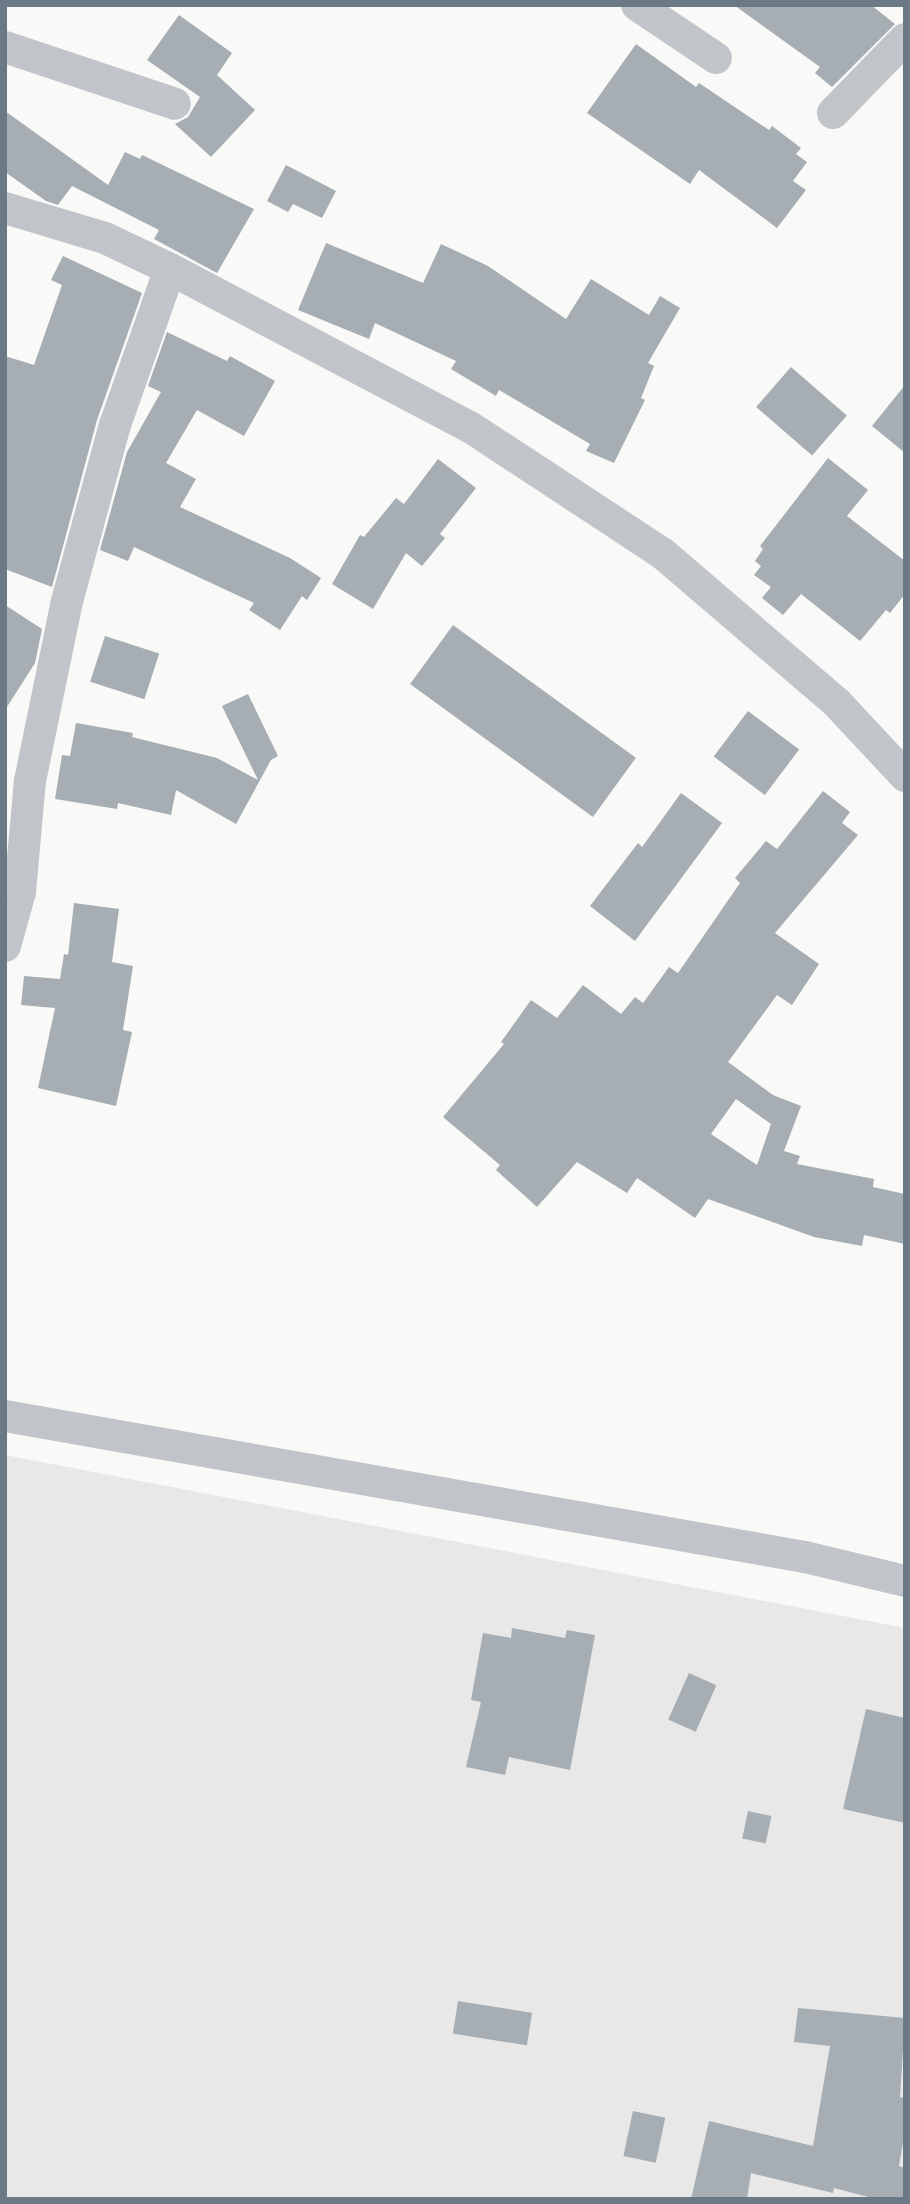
<!DOCTYPE html>
<html>
<head>
<meta charset="utf-8">
<style>
  body { margin:0 }
  #map { position:relative; width:910px; height:2204px; overflow:hidden; background:#f9f9f7; font-family:"Noto Sans",sans-serif }
  div>[style] { position:absolute }
  .built>* { inset:0; background:#e7e8e7 }
  .building>* { inset:0; background:#a6adb3; transform-origin:0 0 }
  .minor>* { height:32px; margin:-16px; padding:0 16px; transform-origin:16px; border-radius:16px; background:#c1c4c8 }
  span { translate:-50% -50%; white-space:nowrap; text-align:center; line-height:1.15; -webkit-text-stroke:7px #fff; paint-order:stroke }
  .frame { position:absolute; inset:0; border:7px solid #6b7885; pointer-events:none }
</style>
</head>
<body>
<div id="map">
  <div class="built">
    <i style="clip-path:polygon(5px 1455px,905px 1628px,905px 2199px,5px 2199px)"></i>
  </div>
  <div class="building">
    <i style="clip-path:polygon(734px 5px,871px 5px,895px 24px,832px 87px,815px 73px,820px 67px)"></i>
    <i style="clip-path:polygon(179px 15px,232px 53px,217px 75px,255px 110px,211px 157px,175px 124px,188px 117px,200px 97px,147px 60px)"></i>
    <i style="clip-path:polygon(636px 44px,696px 87px,699px 83px,769px 130px,772px 126px,801px 148px,796px 154px,807px 162px,793px 181px,806px 190px,777px 228px,699px 170px,690px 184px,587px 113px)"></i>
    <i style="clip-path:polygon(5px 111px,108px 185px,125px 152px,140px 159px,142px 155px,254px 209px,217px 273px,154px 239px,159px 230px,72px 186px,58px 205px,46px 201px,5px 172px)"></i>
    <i style="clip-path:polygon(286px 165px,336px 191px,322px 218px,293px 204px,288px 212px,267px 201px)"></i>
    <i style="clip-path:polygon(326px 243px,423px 283px,441px 244px,488px 266px,566px 319px,591px 279px,649px 315px,660px 296px,680px 308px,648px 363px,654px 366px,641px 398px,645px 400px,614px 463px,586px 451px,590px 444px,499px 390px,496px 396px,451px 369px,456px 361px,375px 323px,369px 339px,298px 310px)"></i>
    <i style="clip-path:polygon(63px 256px,142px 293px,97px 420px,52px 587px,5px 569px,5px 356px,34px 365px,62px 285px,51px 280px)"></i>
    <i style="clip-path:polygon(167px 332px,227px 361px,230px 356px,275px 381px,244px 436px,197px 410px,166px 463px,196px 479px,180px 507px,290px 558px,321px 578px,307px 600px,302px 596px,280px 630px,249px 610px,254px 603px,134px 547px,128px 561px,100px 550px,127px 452px,161px 392px,148px 386px)"></i>
    <i style="left:791px;top:367px;width:74px;height:53px;rotate:41deg"></i>
    <i style="clip-path:polygon(905px 385px,905px 453px,872px 426px)"></i>
    <i style="clip-path:polygon(828px 458px,868px 490px,847px 516px,905px 561px,905px 594px,890px 613px,886px 610px,860px 641px,801px 594px,783px 615px,762px 598px,771px 587px,754px 575px,761px 566px,755px 561px,763px 549px,760px 546px)"></i>
    <i style="clip-path:polygon(438px 459px,476px 488px,440px 534px,445px 538px,422px 566px,406px 553px,373px 609px,332px 584px,360px 535px,364px 537px,396px 498px,404px 504px)"></i>
    <i style="clip-path:polygon(5px 605px,42px 629px,35px 663px,5px 710px)"></i>
    <i style="left:453px;top:625px;width:226px;height:73px;rotate:36deg"></i>
    <i style="left:105px;top:636px;width:57px;height:48px;rotate:18deg"></i>
    <i style="clip-path:polygon(248px 694px,278px 756px,271px 760px,236px 824px,176px 790px,171px 815px,118px 803px,117px 809px,55px 799px,62px 755px,70px 756px,76px 723px,133px 733px,132px 737px,217px 758px,258px 780px,222px 706px)"></i>
    <i style="left:748px;top:711px;width:64px;height:57px;rotate:37deg"></i>
    <i style="clip-path:polygon(evenodd,823px 791px,850px 812px,842px 823px,858px 835px,775px 933px,819px 964px,792px 1005px,777px 995px,728px 1062px,773px 1095px,801px 1106px,784px 1151px,800px 1156px,797px 1164px,874px 1179px,873px 1187px,905px 1194px,905px 1244px,864px 1235px,862px 1246px,814px 1237px,708px 1199px,695px 1218px,637px 1178px,627px 1193px,577px 1162px,537px 1207px,496px 1170px,500px 1165px,443px 1117px,504px 1044px,501px 1042px,531px 1000px,557px 1018px,583px 985px,621px 1014px,635px 997px,643px 1003px,669px 967px,678px 973px,740px 883px,735px 878px,766px 841px,777px 849px,823px 791px,736px 1099px,771px 1124px,757px 1165px,711px 1134px,736px 1099px)"></i>
    <i style="clip-path:polygon(681px 793px,722px 823px,635px 941px,590px 906px,638px 843px,642px 847px)"></i>
    <i style="clip-path:polygon(74px 903px,119px 909px,112px 962px,133px 966px,123px 1030px,132px 1032px,116px 1106px,38px 1088px,55px 1008px,21px 1005px,24px 976px,60px 979px,64px 954px,68px 955px)"></i>
    <i style="clip-path:polygon(512px 1628px,565px 1638px,567px 1630px,595px 1635px,570px 1770px,509px 1757px,505px 1775px,466px 1767px,481px 1702px,471px 1700px,483px 1633px,511px 1638px)"></i>
    <i style="left:689px;top:1673px;width:30px;height:51px;rotate:24deg"></i>
    <i style="clip-path:polygon(866px 1709px,905px 1718px,905px 1823px,843px 1809px)"></i>
    <i style="left:748px;top:1811px;width:24px;height:28px;rotate:12deg"></i>
    <i style="left:458px;top:2001px;width:75px;height:33px;rotate:9deg"></i>
    <i style="clip-path:polygon(798px 2008px,905px 2018px,900px 2097px,905px 2098px,905px 2130px,899px 2166px,905px 2168px,905px 2199px,876px 2199px,834px 2188px,833px 2193px,751px 2173px,747px 2199px,691px 2199px,709px 2121px,813px 2146px,830px 2046px,794px 2042px)"></i>
    <i style="left:633px;top:2111px;width:33px;height:46px;rotate:12deg"></i>
  </div>
  <div class="minor">
    <i style="left:637px;top:5px;width:95px;rotate:33.9deg"></i>
    <i style="left:5px;top:47px;width:179px;rotate:18.5deg"></i>
    <i style="left:833px;top:113px;width:103px;rotate:-45.8deg"></i>
    <i style="left:5px;top:208px;width:104px;rotate:16.7deg"></i>
    <i style="left:105px;top:238px;width:72px;rotate:25.5deg"></i>
    <i style="left:170px;top:269px;width:339px;rotate:27.8deg"></i>
    <i style="left:470px;top:427px;width:230px;rotate:33.3deg"></i>
    <i style="left:662px;top:553px;width:230px;rotate:40.6deg"></i>
    <i style="left:837px;top:703px;width:100px;rotate:47deg"></i>
    <i style="left:5px;top:946px;width:56px;rotate:-74.5deg"></i>
    <i style="left:20px;top:892px;width:111px;rotate:-84.9deg"></i>
    <i style="left:30px;top:781px;width:180px;rotate:-78.4deg"></i>
    <i style="left:66px;top:605px;width:187px;rotate:-74.8deg"></i>
    <i style="left:115px;top:425px;width:165px;rotate:-70.6deg"></i>
    <i style="left:5px;top:1416px;width:812px;rotate:10deg"></i>
    <i style="left:805px;top:1557px;width:103px;rotate:13.5deg"></i>
  </div>
  <div class="frame"></div>
</div>
</body>
</html>
